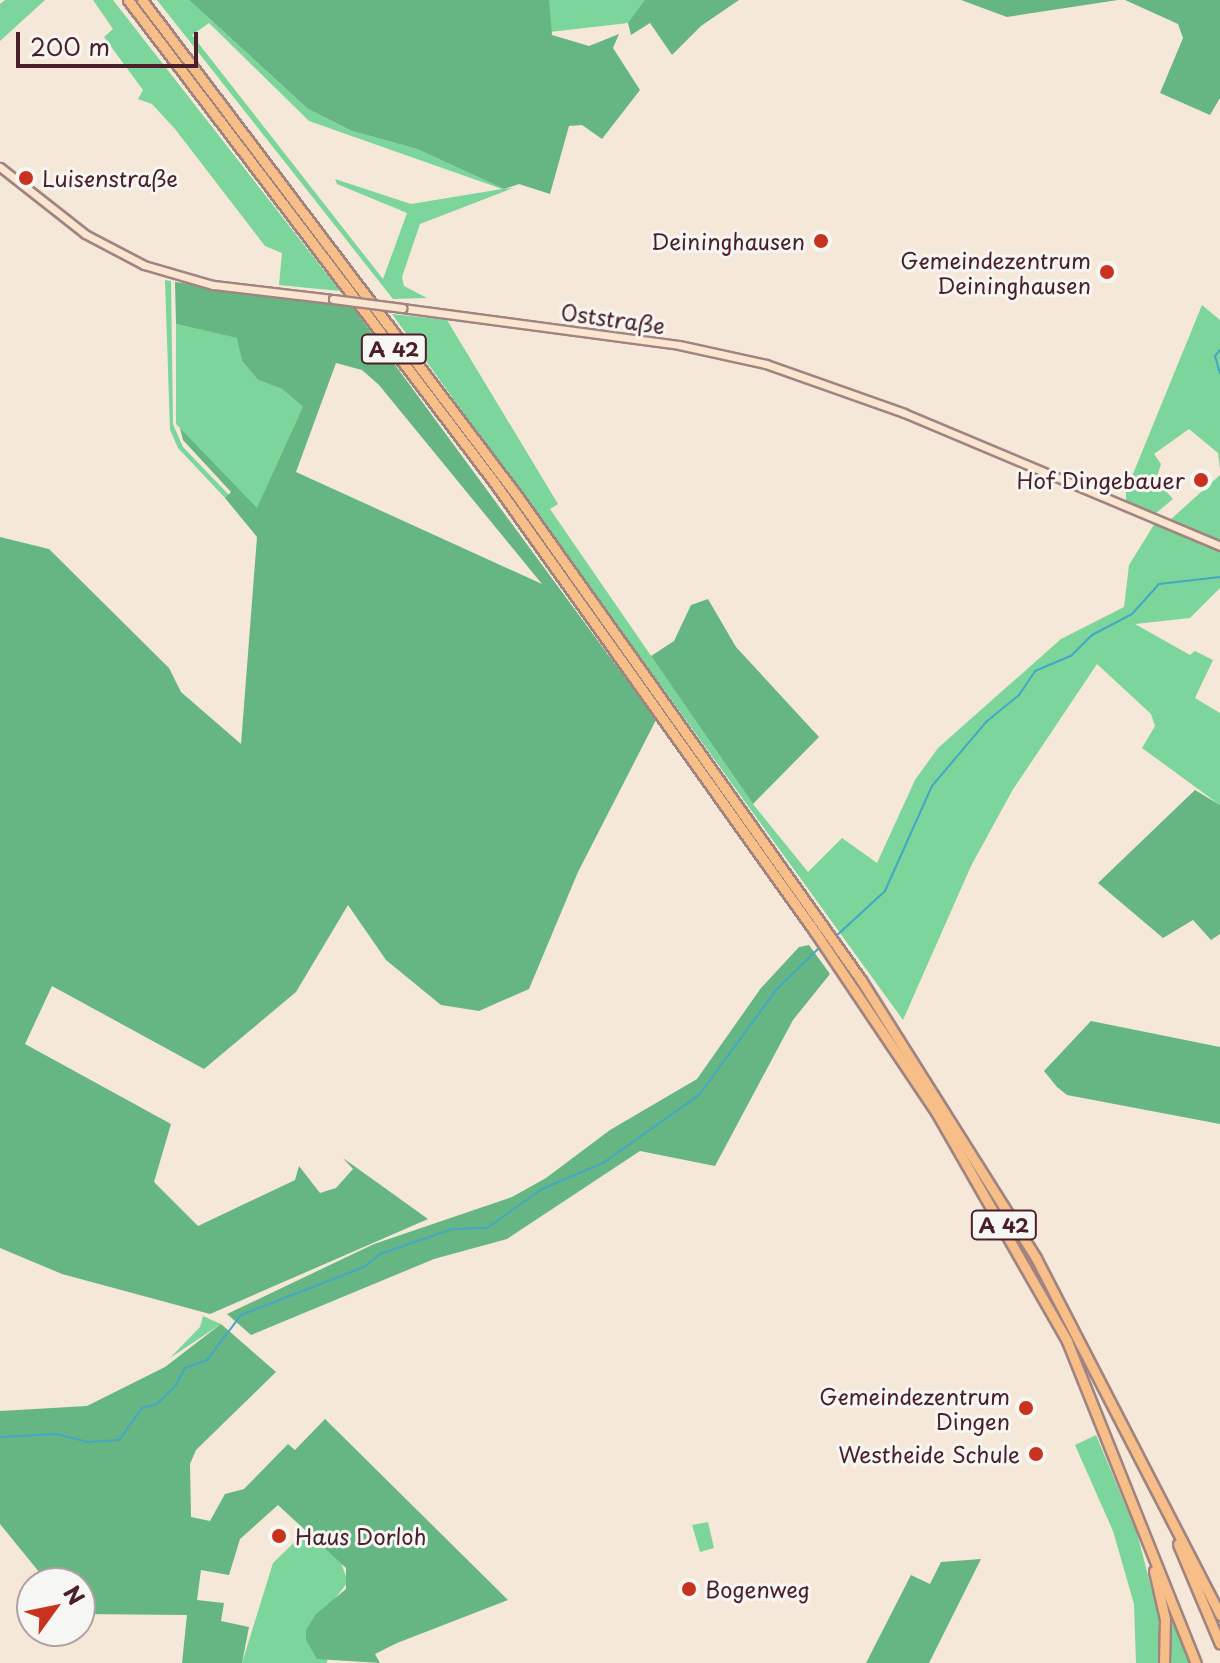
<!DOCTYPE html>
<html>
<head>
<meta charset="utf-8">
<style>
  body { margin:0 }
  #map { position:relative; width:1220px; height:1663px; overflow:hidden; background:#f5e8d8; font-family:"Playpen Sans",sans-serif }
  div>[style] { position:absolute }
  .green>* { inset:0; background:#7cd59b }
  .forest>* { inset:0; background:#65b683 }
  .stream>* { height:2px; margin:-1px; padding:0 1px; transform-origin:1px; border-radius:1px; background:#45a6c5 }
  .roads { filter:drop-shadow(2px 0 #a08482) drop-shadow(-2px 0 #a08482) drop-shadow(0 2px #a08482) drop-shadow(0 -2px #a08482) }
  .secondary>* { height:7px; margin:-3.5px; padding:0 3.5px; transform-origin:3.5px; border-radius:3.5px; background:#fce5cf }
  .highway>* { height:9px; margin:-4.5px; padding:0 4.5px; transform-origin:4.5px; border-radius:4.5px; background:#f7be88 }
  .bridges { filter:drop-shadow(2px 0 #a08482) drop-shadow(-2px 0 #a08482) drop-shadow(0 2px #a08482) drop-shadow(0 -2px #a08482) }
  .secondary-bridge>* { height:7px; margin:-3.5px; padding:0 3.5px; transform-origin:3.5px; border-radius:3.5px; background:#fce5cf }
  .dots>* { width:22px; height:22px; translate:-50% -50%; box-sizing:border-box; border:4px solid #f6f6f2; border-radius:50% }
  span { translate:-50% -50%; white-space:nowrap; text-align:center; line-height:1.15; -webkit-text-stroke:6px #f6f6f2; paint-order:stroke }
  .shield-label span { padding:2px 6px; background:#f6f6f2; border:2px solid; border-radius:6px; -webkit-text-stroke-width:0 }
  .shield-label { font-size:20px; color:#4a1f2b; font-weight:700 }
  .poi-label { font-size:22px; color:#4a1f2b }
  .left { translate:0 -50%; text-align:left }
  .right { translate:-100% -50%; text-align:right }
  .street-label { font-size:22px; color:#4a1f2b }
  .north { position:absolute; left:16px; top:1567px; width:80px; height:80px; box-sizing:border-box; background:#f6f6f2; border:2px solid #b1a0a2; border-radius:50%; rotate:57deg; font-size:22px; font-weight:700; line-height:32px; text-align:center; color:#4a1f2b }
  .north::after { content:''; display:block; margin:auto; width:28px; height:36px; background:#c8321e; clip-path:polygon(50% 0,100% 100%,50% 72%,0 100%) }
  .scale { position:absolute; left:16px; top:32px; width:182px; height:36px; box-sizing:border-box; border:4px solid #4a1f2b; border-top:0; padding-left:10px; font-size:24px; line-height:28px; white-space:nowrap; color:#4a1f2b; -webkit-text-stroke:6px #f6f6f2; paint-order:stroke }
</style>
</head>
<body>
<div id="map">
  <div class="green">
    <i style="clip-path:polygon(5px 0,45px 0,0 41px,0 4px)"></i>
    <i style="clip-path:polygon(93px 0,113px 0,340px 291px,279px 285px,282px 253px,265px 246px,175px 129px,152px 104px,138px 99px,143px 90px,104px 37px,113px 29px)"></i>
    <i style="clip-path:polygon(evenodd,157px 0,189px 0,308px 109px,352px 131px,417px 149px,504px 189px,513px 188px,420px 224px,402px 277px,404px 286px,427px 298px,393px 299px,157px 0,209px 23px,309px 121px,502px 189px,411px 204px,335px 179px,337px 184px,407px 213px,383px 279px,192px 35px,209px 23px)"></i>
    <i style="clip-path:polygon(413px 0,648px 0,628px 23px,550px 32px)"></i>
    <i style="clip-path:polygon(165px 280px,171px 281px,173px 424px,183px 447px,229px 495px,226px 499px,178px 448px,170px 430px)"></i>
    <i style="clip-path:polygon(1202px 305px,1220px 320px,1220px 469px,1218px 453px,1189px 429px,1154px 454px,1161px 464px,1156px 480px,1173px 499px,1156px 513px,1126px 501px,1126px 491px)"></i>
    <i style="clip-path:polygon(392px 314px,447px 320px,558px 504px,550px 509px,753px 804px,808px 872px,842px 838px,877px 863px,915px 780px,938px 748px,1061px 639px,1124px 607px,1129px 565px,1160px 515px,1170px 520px,1220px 475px,1220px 588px,1190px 618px,1135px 624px,1190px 655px,1195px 651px,1213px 660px,1195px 698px,1220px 713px,1220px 805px,1142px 748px,1155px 726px,1151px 714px,1097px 664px,1012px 791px,971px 866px,903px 1020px)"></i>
    <i style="clip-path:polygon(176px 324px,238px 338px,242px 361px,258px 380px,282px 389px,304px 408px,257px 509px,176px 424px)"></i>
    <i style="clip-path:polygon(203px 1316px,221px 1324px,170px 1358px,200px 1327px)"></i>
    <i style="clip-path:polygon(1096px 1435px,1137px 1533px,1160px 1622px,1170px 1633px,1164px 1592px,1191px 1663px,1136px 1663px,1134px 1604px,1113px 1531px,1075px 1445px)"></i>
    <i style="clip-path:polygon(708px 1522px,714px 1548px,700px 1552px,692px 1525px)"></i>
    <i style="clip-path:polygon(307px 1530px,339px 1557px,348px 1582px,333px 1601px,327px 1663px,242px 1663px,273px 1563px)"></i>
  </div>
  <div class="forest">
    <i style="clip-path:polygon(189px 0,549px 0,552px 35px,589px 46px,619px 34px,613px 48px,640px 90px,602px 139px,582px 125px,569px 126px,550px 194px,519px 184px,504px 189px,417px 149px,352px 131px,308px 109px)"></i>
    <i style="clip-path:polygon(645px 0,739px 0,701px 26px,672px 55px,650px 23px,631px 35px,628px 23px)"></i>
    <i style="clip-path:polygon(961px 0,1118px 0,1007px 17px)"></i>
    <i style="clip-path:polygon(1125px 0,1220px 0,1220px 98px,1210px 115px,1160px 93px,1183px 38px,1178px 24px)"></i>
    <i style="clip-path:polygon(evenodd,175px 282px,351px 305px,656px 720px,578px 872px,529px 989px,479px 1011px,441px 1005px,386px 960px,348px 905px,296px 992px,204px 1069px,52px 986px,25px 1044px,171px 1124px,154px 1182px,198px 1226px,295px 1180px,299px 1166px,320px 1193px,336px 1188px,353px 1169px,343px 1158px,428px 1219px,210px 1314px,62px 1274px,0 1248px,0 537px,49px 549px,169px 668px,181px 692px,241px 744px,257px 537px,225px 498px,231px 492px,183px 440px,180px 428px,257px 508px,303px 407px,282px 389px,258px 380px,242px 361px,237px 338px,176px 324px,175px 282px,336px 363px,362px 370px,379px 385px,542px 584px,296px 472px,336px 363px)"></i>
    <i style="clip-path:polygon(708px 599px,736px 647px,819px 737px,753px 804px,651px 656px,674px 641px,691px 605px)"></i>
    <i style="clip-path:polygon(1195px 790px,1220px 805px,1220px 934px,1211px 940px,1193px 920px,1163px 938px,1098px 883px)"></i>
    <i style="clip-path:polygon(809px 945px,830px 974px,793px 1020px,715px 1166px,640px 1151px,507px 1239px,434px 1259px,251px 1335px,227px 1314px,374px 1244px,512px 1197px,546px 1178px,610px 1130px,697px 1079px,761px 988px,799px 947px)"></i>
    <i style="clip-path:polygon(1091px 1021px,1220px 1047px,1220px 1124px,1067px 1095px,1057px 1087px,1044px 1071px)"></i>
    <i style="clip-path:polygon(221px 1324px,276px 1372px,196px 1450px,190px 1464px,191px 1517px,210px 1521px,225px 1494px,244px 1489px,288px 1444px,295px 1450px,325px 1419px,508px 1600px,397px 1643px,375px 1654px,380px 1663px,317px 1659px,306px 1640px,306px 1630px,316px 1614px,346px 1589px,346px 1568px,278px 1505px,240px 1539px,229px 1575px,201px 1570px,197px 1600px,224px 1603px,221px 1621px,249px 1627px,242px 1663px,182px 1663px,187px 1615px,80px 1614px,80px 1583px,48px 1583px,0 1524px,0 1411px,87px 1406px,165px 1367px)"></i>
    <i style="clip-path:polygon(981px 1559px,929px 1663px,866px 1663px,911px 1575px,930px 1584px,941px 1562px)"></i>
  </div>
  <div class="stream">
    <i style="left:1220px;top:350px;width:8px;rotate:130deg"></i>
    <i style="left:1215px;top:356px;width:18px;rotate:74deg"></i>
    <i style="left:834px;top:938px;width:69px;rotate:-42.7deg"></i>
    <i style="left:885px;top:891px;width:115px;rotate:-65.9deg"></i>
    <i style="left:932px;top:786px;width:84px;rotate:-49.8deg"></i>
    <i style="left:986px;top:722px;width:43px;rotate:-39.3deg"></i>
    <i style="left:1019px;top:695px;width:29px;rotate:-56deg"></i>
    <i style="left:1035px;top:671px;width:39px;rotate:-23deg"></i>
    <i style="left:1071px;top:656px;width:30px;rotate:-45deg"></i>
    <i style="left:1092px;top:635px;width:45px;rotate:-27.7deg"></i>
    <i style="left:1132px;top:614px;width:40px;rotate:-48deg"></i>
    <i style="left:1159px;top:584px;width:61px;rotate:-6.5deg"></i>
    <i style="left:0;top:1437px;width:56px;rotate:-3.1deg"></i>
    <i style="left:56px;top:1434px;width:34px;rotate:14deg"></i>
    <i style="left:89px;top:1442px;width:30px;rotate:-4deg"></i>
    <i style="left:119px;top:1440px;width:39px;rotate:-54deg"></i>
    <i style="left:142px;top:1408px;width:16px;rotate:-15deg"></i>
    <i style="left:157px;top:1404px;width:27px;rotate:-45deg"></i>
    <i style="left:176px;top:1385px;width:19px;rotate:-62deg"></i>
    <i style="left:185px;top:1368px;width:23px;rotate:-20deg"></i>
    <i style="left:207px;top:1360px;width:56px;rotate:-52.9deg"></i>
    <i style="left:241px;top:1315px;width:132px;rotate:-21.3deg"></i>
    <i style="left:364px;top:1267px;width:21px;rotate:-39deg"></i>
    <i style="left:380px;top:1254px;width:76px;rotate:-19.1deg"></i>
    <i style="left:452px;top:1229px;width:35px;rotate:-2deg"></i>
    <i style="left:487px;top:1228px;width:67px;rotate:-35.3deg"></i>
    <i style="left:542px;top:1189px;width:66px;rotate:-23.1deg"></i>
    <i style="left:603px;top:1163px;width:118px;rotate:-35.3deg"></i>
    <i style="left:699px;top:1095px;width:132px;rotate:-53.7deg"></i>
    <i style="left:777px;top:989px;width:59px;rotate:-44.3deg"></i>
  </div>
  <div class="roads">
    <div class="secondary">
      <i style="left:0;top:167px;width:108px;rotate:38.2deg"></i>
      <i style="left:85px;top:234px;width:67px;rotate:27.7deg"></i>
      <i style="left:144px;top:265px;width:72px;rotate:16.2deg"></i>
      <i style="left:213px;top:285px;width:121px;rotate:6.7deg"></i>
      <i style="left:402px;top:308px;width:279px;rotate:7.6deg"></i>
      <i style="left:679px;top:345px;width:89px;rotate:12.3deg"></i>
      <i style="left:766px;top:364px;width:146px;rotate:19.5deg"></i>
      <i style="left:904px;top:413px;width:343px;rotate:22.8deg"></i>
    </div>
    <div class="highway">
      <i style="left:128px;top:0;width:605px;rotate:52.79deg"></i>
      <i style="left:494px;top:482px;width:553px;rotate:54.5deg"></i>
      <i style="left:815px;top:932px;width:217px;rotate:56.1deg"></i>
      <i style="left:936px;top:1112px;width:264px;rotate:60.2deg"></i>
      <i style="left:1067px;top:1341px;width:347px;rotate:68.2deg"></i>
      <i style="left:142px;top:0;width:623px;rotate:52.89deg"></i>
      <i style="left:518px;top:497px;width:592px;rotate:54.62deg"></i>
      <i style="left:861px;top:980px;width:328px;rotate:57.8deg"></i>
      <i style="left:1036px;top:1258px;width:402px;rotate:62.7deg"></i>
      <i style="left:1178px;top:1544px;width:108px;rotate:67.2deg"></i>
      <i style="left:1154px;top:1571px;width:49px;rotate:77.1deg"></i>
      <i style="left:1165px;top:1619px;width:44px;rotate:91.3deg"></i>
    </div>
  </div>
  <div class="bridges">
    <div class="secondary-bridge">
      <i style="left:333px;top:299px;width:70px;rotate:7.4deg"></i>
    </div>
  </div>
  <div class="dots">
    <i style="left:26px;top:178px;background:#c8321e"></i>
    <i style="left:821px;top:241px;background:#c8321e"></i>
    <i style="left:1107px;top:272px;background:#c8321e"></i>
    <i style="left:1201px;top:480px;background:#c8321e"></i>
    <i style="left:1026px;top:1408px;background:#c8321e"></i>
    <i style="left:1036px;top:1454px;background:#c8321e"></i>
    <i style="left:279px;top:1536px;background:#c8321e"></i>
    <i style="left:689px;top:1589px;background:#c8321e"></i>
  </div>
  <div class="shield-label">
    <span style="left:394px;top:349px">A 42</span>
    <span style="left:1004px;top:1225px">A 42</span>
  </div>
  <div class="poi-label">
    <span class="left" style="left:42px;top:178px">Luisenstraße</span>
    <span class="right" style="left:805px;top:241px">Deininghausen</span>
    <span class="right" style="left:1091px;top:272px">Gemeindezentrum<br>Deininghausen</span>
    <span class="right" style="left:1185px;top:480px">Hof Dingebauer</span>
    <span class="right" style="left:1010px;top:1408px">Gemeindezentrum<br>Dingen</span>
    <span class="right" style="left:1020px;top:1454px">Westheide Schule</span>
    <span class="left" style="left:295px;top:1536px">Haus Dorloh</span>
    <span class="left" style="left:705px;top:1589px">Bogenweg</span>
  </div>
  <div class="street-label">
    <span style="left:613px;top:318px;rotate:8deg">Oststraße</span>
  </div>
  <div class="north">N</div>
  <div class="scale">200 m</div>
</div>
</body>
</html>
